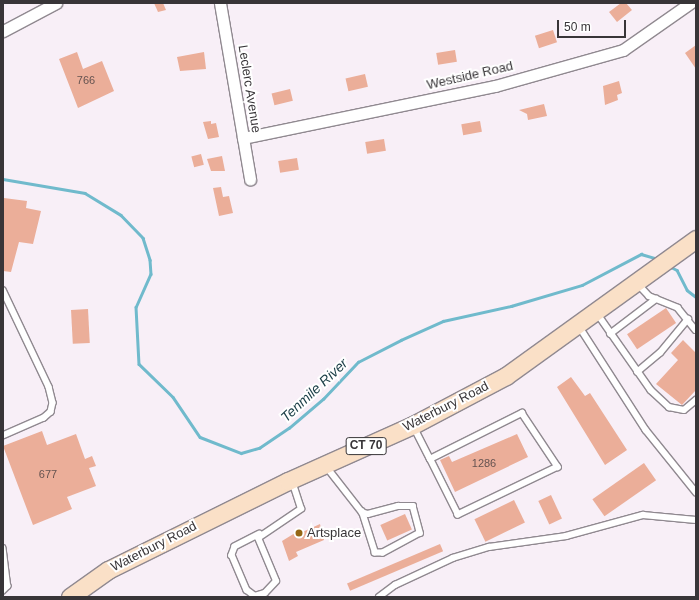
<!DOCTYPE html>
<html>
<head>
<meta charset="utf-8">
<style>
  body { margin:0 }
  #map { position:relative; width:699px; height:600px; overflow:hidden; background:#f8eff7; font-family:Arial,sans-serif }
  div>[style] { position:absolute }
  .stream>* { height:2.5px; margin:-1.25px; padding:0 1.25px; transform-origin:1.25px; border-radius:1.25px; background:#70bacc }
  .building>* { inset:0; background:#ebae99; transform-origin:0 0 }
  .roads { filter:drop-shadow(1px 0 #908990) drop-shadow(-1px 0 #908990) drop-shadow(0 1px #908990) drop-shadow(0 -1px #908990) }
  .lane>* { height:5.5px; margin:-2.75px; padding:0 2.75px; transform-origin:2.75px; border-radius:2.75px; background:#fff }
  .street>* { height:11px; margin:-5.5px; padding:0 5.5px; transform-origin:5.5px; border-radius:5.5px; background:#fff }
  .primary>* { height:17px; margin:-8.5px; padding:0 8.5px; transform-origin:8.5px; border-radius:8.5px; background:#fae0c7 }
  .dots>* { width:11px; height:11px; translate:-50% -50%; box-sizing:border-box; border:2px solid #fff; border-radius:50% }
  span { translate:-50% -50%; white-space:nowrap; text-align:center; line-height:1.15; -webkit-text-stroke:4px #fff; paint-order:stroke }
  .number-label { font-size:11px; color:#655350 }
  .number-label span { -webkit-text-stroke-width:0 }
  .shield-label span { padding:1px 3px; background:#fff; border:1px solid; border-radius:3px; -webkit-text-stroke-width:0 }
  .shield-label { font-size:12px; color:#383538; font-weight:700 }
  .street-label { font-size:13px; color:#383538 }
  .poi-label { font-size:13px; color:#383538 }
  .left { translate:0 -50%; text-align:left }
  .water-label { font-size:14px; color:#1a3d46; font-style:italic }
  .frame { position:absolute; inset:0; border:4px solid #383538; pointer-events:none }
  .scale { position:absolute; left:557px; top:20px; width:69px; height:18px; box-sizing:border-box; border:2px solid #383538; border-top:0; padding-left:5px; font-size:12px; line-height:14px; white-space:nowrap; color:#383538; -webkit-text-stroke:3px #fff; paint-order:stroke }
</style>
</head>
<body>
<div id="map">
  <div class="stream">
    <i style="left:3px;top:179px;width:83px;rotate:9.7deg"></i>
    <i style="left:85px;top:193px;width:42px;rotate:31.4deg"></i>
    <i style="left:121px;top:215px;width:32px;rotate:46deg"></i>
    <i style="left:143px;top:238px;width:23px;rotate:72deg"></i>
    <i style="left:150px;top:260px;width:14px;rotate:86deg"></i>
    <i style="left:151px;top:274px;width:36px;rotate:114deg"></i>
    <i style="left:136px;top:307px;width:57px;rotate:87deg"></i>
    <i style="left:139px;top:364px;width:47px;rotate:44.1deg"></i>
    <i style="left:173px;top:397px;width:48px;rotate:56deg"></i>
    <i style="left:200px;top:437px;width:44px;rotate:21.3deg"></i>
    <i style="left:241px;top:453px;width:19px;rotate:-16deg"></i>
    <i style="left:259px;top:448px;width:36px;rotate:-34deg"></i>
    <i style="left:289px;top:428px;width:45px;rotate:-40.5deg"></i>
    <i style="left:323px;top:399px;width:51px;rotate:-46.6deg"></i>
    <i style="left:358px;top:362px;width:48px;rotate:-27.1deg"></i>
    <i style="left:401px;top:340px;width:46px;rotate:-24.3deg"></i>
    <i style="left:443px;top:321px;width:70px;rotate:-12.4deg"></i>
    <i style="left:511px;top:306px;width:74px;rotate:-16.5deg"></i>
    <i style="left:582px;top:285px;width:67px;rotate:-27.7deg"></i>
    <i style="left:641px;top:254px;width:18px;rotate:16deg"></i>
    <i style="left:669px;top:266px;width:9px;rotate:27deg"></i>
    <i style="left:677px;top:270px;width:22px;rotate:63deg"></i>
    <i style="left:687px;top:290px;width:11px;rotate:38deg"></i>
  </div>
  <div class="building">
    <i style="clip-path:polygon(154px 3px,163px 3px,166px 10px,158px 12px)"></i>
    <i style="clip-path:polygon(621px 3px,626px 3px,632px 10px,617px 22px,609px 12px)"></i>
    <i style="left:553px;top:30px;width:13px;height:19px;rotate:72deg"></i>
    <i style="clip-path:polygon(696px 45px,696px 69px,685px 53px)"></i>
    <i style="left:455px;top:50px;width:12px;height:19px;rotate:81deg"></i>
    <i style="clip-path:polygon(77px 52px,83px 69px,102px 61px,114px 91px,78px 108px,59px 59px)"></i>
    <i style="clip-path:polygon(204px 52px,206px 69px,180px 71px,177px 57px)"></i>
    <i style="left:365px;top:74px;width:13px;height:20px;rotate:77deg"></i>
    <i style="clip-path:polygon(619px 81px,622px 93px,617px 95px,618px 100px,605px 105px,603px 86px)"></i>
    <i style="left:290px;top:89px;width:12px;height:19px;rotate:76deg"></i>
    <i style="clip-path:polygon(544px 104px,547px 116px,528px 120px,527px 114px,519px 110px)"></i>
    <i style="clip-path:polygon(211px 121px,211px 124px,216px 123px,219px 137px,208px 139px,203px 122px)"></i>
    <i style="left:480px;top:121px;width:11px;height:19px;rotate:80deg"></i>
    <i style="left:384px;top:139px;width:12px;height:19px;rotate:81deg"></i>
    <i style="left:201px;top:154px;width:11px;height:10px;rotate:75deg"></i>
    <i style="clip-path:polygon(222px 156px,225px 171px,211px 171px,207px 159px)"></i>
    <i style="left:297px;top:158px;width:12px;height:19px;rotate:81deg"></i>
    <i style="clip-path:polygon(221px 187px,223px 197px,229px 196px,233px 213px,219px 216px,213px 188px)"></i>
    <i style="clip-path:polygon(4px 198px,27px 201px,26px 208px,41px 211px,33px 244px,19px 242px,11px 272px,3px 271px)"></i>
    <i style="left:666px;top:308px;width:18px;height:47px;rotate:56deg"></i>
    <i style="left:88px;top:309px;width:34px;height:17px;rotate:87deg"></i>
    <i style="clip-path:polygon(683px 340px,696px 353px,696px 390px,682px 405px,656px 384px,678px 360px,671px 353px)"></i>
    <i style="clip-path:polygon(571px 377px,585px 396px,590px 393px,627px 450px,605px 465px,557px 387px)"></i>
    <i style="clip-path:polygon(42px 431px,47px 445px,76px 434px,85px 459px,92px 456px,96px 466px,89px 468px,96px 486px,67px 497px,72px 509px,33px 525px,3px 446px)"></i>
    <i style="clip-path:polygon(517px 434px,528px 457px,455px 492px,440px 460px,449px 456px,452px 462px)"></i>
    <i style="left:644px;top:463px;width:21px;height:63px;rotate:55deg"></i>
    <i style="left:551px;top:495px;width:26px;height:14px;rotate:65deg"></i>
    <i style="left:514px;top:500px;width:25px;height:44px;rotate:64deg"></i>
    <i style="left:405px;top:514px;width:17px;height:27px;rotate:66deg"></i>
    <i style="clip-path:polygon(320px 524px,324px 540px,296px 552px,298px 556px,289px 561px,282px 541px,295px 533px,296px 535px)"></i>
    <i style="left:440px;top:544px;width:8px;height:101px;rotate:67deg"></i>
  </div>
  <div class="roads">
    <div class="lane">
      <i style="left:638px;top:284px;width:16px;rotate:47deg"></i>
      <i style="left:649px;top:296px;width:31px;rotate:22deg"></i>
      <i style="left:678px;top:308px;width:28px;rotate:51deg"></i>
      <i style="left:3px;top:290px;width:107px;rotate:64.6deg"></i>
      <i style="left:49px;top:387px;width:16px;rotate:76deg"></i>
      <i style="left:53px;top:403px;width:9px;rotate:103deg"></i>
      <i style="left:51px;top:412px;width:9px;rotate:139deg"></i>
      <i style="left:44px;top:418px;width:45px;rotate:156.3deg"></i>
      <i style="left:597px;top:313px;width:94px;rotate:55deg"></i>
      <i style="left:651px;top:390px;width:25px;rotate:43deg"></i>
      <i style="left:669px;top:407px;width:15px;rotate:11deg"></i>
      <i style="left:684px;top:410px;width:16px;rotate:-40deg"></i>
      <i style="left:579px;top:326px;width:124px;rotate:57.2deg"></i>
      <i style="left:646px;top:430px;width:80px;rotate:51.1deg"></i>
      <i style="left:610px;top:334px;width:58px;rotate:-37.3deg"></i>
      <i style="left:637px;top:372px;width:30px;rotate:-40deg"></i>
      <i style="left:660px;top:353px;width:44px;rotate:-50.5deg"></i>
      <i style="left:414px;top:427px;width:36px;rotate:63deg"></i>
      <i style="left:430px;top:459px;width:103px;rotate:-26.6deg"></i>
      <i style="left:522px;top:413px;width:65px;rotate:56.3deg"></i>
      <i style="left:558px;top:467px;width:111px;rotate:154.4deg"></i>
      <i style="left:458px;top:515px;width:63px;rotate:-116.6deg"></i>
      <i style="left:326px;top:466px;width:58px;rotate:52deg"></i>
      <i style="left:362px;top:512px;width:6px;rotate:18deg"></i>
      <i style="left:368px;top:514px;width:31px;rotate:-15deg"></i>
      <i style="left:398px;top:506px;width:15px"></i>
      <i style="left:413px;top:506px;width:28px;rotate:75deg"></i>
      <i style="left:420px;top:533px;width:42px;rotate:151.6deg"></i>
      <i style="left:383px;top:553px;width:8px;rotate:180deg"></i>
      <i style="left:375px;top:553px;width:43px;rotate:-107.6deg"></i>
      <i style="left:260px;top:534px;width:28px;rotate:153deg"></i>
      <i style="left:235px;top:547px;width:9px;rotate:111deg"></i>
      <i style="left:232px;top:555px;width:38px;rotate:67deg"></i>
      <i style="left:247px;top:590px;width:10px;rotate:37deg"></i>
      <i style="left:255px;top:596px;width:10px;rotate:-17deg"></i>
      <i style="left:265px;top:593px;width:16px;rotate:-47deg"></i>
      <i style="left:276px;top:581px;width:47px;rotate:-112.7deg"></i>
      <i style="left:258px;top:538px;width:52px;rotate:-34deg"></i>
      <i style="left:301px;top:509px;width:29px;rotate:-108deg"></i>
      <i style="left:3px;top:548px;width:38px;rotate:83deg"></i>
      <i style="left:8px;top:586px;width:7px;rotate:135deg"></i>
      <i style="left:379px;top:597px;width:20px;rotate:-37deg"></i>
      <i style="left:395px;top:585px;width:64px;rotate:-25deg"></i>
      <i style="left:453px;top:558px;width:38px;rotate:-17deg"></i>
      <i style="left:489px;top:547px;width:78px;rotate:-8.1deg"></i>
      <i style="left:566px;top:536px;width:80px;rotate:-15.3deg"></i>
      <i style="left:643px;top:515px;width:53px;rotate:5.4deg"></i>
    </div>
    <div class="street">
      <i style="left:220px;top:3px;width:179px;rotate:80.3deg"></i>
      <i style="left:3px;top:31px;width:60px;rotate:-27.8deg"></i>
      <i style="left:243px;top:138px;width:257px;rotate:-11.7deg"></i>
      <i style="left:495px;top:86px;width:133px;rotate:-15.7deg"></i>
      <i style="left:623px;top:50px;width:82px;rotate:-35deg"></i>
    </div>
    <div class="primary">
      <i style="left:70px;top:597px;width:47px;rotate:-35.4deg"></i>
      <i style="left:108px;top:570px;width:201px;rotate:-26.3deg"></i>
      <i style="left:288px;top:481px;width:137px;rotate:-24.1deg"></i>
      <i style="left:413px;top:425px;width:105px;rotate:-27.8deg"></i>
      <i style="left:506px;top:376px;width:234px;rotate:-35.8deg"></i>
    </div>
  </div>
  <div class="dots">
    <i style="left:299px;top:533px;background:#956715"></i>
  </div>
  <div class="number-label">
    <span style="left:86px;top:80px">766</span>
    <span style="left:484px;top:463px">1286</span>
    <span style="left:48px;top:474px">677</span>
  </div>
  <div class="shield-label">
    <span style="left:366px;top:446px">CT 70</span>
  </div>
  <div class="street-label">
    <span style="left:470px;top:76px;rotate:-13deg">Westside Road</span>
    <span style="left:249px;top:89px;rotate:81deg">Leclerc Avenue</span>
    <span style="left:446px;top:407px;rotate:-27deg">Waterbury Road</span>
    <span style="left:154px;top:547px;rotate:-27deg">Waterbury Road</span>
  </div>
  <div class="poi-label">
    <span class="left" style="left:307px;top:533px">Artsplace</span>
  </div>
  <div class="water-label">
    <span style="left:314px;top:390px;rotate:-43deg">Tenmile River</span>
  </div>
  <div class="frame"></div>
  <div class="scale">50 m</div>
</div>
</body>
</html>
